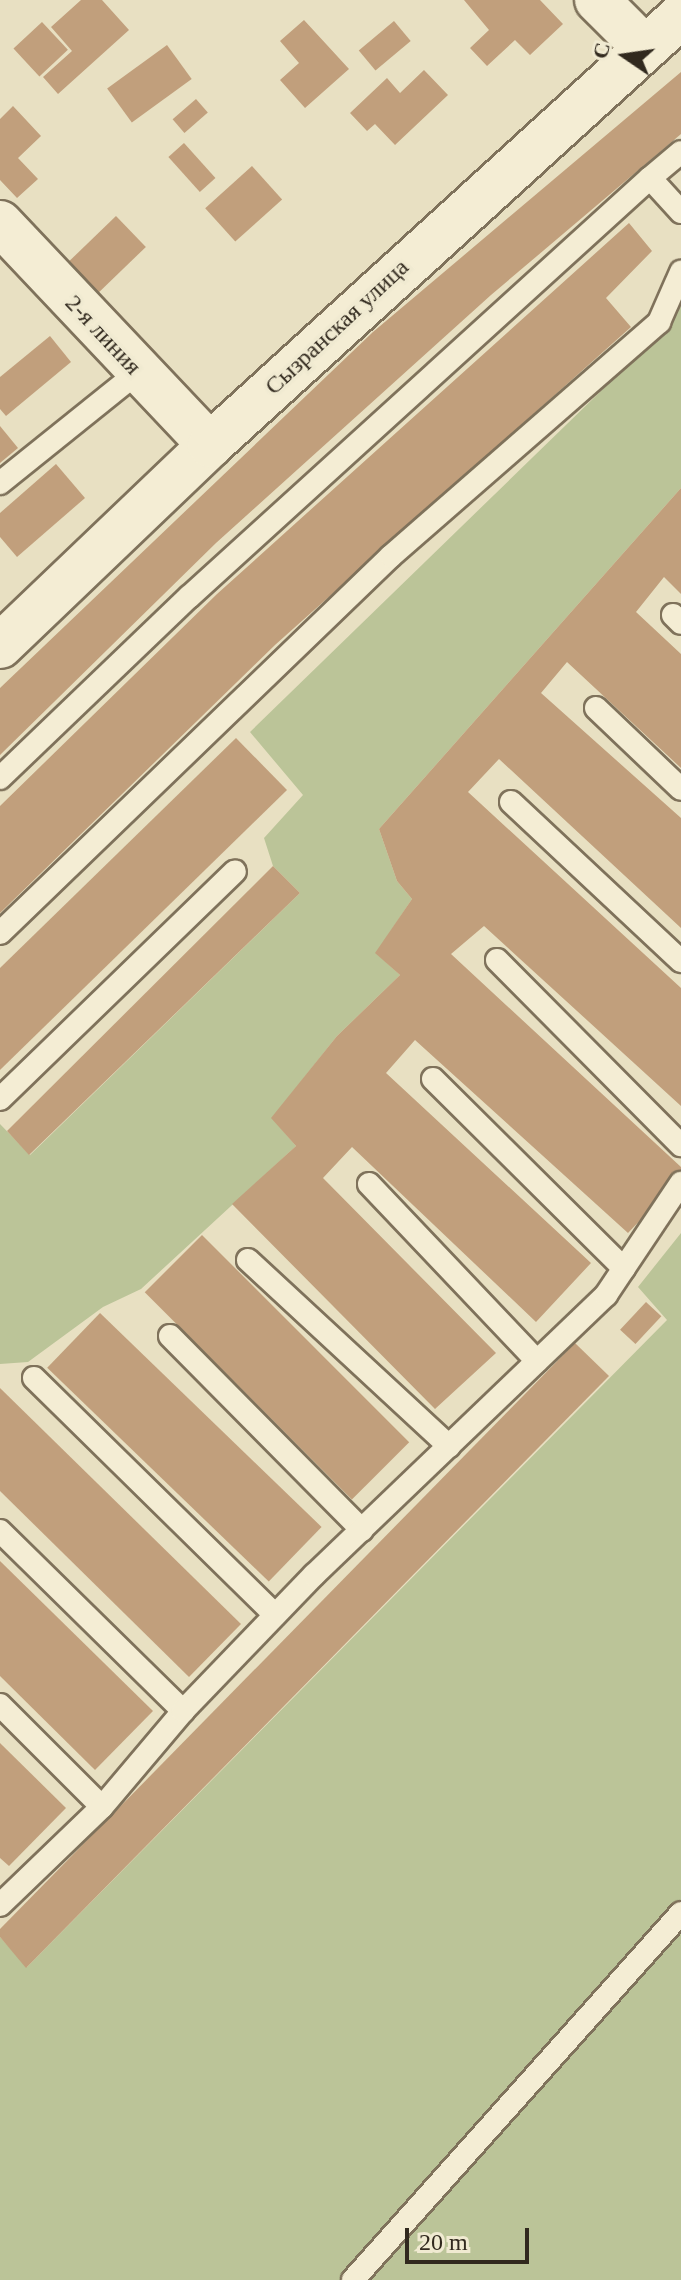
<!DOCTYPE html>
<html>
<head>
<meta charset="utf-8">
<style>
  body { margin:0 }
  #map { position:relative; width:681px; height:2280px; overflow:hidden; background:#e8e0c2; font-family:Georgia,serif }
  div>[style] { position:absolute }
  .green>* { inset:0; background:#bbc498 }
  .building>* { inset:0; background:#c19f7c; transform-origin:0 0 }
  .roads { filter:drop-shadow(2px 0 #7f725b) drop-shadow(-2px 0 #7f725b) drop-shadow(0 2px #7f725b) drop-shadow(0 -2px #7f725b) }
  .service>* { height:22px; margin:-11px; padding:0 11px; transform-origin:11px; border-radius:11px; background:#f4edd4 }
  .minor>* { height:44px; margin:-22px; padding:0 22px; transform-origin:22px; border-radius:22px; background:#f4edd4 }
  .tertiary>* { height:44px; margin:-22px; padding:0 22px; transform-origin:22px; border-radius:22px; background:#f4edd4 }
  span { translate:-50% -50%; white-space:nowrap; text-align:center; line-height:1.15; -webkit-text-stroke:7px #f0ead1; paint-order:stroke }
  .street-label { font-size:24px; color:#31291e }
  .north { position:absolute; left:585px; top:16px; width:80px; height:80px; -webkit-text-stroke:6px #f0ead1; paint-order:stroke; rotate:283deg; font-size:22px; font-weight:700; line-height:32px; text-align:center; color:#31291e }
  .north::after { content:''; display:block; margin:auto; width:28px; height:36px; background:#31291e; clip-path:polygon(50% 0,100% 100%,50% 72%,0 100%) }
  .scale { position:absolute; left:405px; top:2228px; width:124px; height:36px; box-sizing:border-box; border:4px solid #31291e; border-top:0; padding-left:10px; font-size:24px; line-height:28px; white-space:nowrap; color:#31291e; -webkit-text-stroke:6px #f0ead1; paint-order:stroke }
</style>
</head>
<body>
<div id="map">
  <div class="green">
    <i style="clip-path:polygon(681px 302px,681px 488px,379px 829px,397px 881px,412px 899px,376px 953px,400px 975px,337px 1036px,272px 1118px,296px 1146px,141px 1289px,103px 1307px,28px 1362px,0 1364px,0 1124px,30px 1155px,300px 893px,273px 866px,264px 838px,303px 795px,250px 732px,670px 324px)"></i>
    <i style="clip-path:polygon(681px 1233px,681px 2280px,0 2280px,0 1937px,27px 1967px,667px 1320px,638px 1287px)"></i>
  </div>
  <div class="building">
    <i style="clip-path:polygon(81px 0,102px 0,129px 30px,58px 94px,43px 77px,72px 51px,51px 27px)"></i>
    <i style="clip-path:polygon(464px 0,540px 0,563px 24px,530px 55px,515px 40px,487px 66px,470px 48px,489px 30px)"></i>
    <i style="clip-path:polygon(304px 20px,349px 69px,305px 108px,280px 80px,299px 63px,280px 41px)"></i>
    <i style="left:394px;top:21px;width:26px;height:46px;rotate:50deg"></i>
    <i style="left:42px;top:22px;width:38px;height:39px;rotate:47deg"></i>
    <i style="left:167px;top:45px;width:42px;height:74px;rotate:54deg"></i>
    <i style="clip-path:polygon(424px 70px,448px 95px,395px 145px,375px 124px,367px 131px,350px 113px,387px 78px,400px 93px)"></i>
    <i style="clip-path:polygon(681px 72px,681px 134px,491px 295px,216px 543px,0 755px,0 688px,373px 332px)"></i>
    <i style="left:196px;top:99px;width:18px;height:31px;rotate:49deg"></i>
    <i style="clip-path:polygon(13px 106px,41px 136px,18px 158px,38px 179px,17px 198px,0 180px,0 119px)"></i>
    <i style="left:184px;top:143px;width:47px;height:21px;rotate:48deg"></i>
    <i style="left:252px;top:166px;width:45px;height:63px;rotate:48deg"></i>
    <i style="left:116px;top:216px;width:43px;height:67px;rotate:46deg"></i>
    <i style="clip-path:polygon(629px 223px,652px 251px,606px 298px,631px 327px,275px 645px,0 913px,0 806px,217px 594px)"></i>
    <i style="clip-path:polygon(50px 336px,71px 362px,6px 416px,0 409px,0 377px)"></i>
    <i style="clip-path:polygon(0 426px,18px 448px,0 463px)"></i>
    <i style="clip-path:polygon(56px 464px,85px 498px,17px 557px,0 537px,0 513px)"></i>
    <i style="clip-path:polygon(681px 488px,681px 594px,664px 577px,636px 612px,681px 654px,681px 768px,567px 662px,541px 693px,681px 818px,681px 928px,499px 759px,468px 792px,681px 988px,681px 1106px,484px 926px,451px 954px,681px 1167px,681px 1177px,628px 1233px,415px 1040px,386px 1073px,591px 1263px,536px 1322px,352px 1147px,323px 1178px,496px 1353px,435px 1409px,232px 1204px,296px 1146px,271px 1118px,337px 1036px,400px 975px,375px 953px,412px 899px,397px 881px,379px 829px)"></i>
    <i style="clip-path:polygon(236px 738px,287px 790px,0 1070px,0 968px)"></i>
    <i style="clip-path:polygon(273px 866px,300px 893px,29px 1155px,7px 1131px)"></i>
    <i style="left:202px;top:1235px;width:293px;height:81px;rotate:45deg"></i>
    <i style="left:646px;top:1302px;width:21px;height:38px;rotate:43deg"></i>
    <i style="left:100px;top:1313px;width:308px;height:76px;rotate:44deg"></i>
    <i style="clip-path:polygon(575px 1343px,609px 1376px,26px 1968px,0 1937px,0 1929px)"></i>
    <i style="clip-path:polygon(0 1388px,241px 1624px,189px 1677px,0 1491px)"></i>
    <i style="clip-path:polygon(0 1561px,153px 1711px,95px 1770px,0 1676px)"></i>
    <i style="clip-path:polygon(0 1743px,66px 1808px,9px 1866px,0 1858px)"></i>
  </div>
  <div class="roads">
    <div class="service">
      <i style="left:650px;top:178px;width:40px;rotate:-40deg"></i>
      <i style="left:0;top:483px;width:177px;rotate:-38.8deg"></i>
      <i style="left:673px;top:615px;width:11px;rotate:45deg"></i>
      <i style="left:596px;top:708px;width:117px;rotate:43.6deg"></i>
      <i style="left:0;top:778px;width:262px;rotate:-43.8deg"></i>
      <i style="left:189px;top:597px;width:623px;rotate:-42.27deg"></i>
      <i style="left:650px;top:178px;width:46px;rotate:47.6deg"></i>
      <i style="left:511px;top:802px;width:233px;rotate:43.1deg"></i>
      <i style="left:0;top:933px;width:543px;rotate:-43.96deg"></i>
      <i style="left:391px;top:556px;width:356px;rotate:-41.1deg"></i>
      <i style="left:659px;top:322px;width:55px;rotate:-66.3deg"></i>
      <i style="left:497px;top:960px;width:261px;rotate:45.2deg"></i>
      <i style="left:433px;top:1079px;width:269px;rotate:44.8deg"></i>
      <i style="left:0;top:1099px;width:327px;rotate:-44.1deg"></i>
      <i style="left:369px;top:1184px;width:244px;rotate:46.5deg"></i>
      <i style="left:248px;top:1260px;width:274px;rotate:42.8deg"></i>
      <i style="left:170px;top:1336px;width:273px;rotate:45.3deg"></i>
      <i style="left:34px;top:1378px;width:338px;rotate:44.5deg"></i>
      <i style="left:0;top:1531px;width:257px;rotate:44.5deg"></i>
      <i style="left:0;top:1705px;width:144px;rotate:45deg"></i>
      <i style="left:0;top:1905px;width:141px;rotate:-43.9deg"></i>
      <i style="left:102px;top:1807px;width:126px;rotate:-49.8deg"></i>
      <i style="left:183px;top:1711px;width:189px;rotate:-46.1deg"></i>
      <i style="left:314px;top:1575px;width:405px;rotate:-43.8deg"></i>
      <i style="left:606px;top:1295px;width:135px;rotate:-56.2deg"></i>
      <i style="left:353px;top:2280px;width:492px;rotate:-48.2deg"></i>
    </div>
    <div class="minor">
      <i style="left:597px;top:0;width:65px;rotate:45deg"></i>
      <i style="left:0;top:223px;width:306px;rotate:46.6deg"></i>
    </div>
    <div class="tertiary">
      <i style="left:0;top:646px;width:291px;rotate:-43.7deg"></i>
      <i style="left:210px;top:445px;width:637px;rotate:-42.33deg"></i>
    </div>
  </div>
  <div class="street-label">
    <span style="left:337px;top:327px;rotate:-43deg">Сызранская улица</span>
    <span style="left:103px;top:335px;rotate:47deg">2-я линия</span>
  </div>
  <div class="north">С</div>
  <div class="scale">20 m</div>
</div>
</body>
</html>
